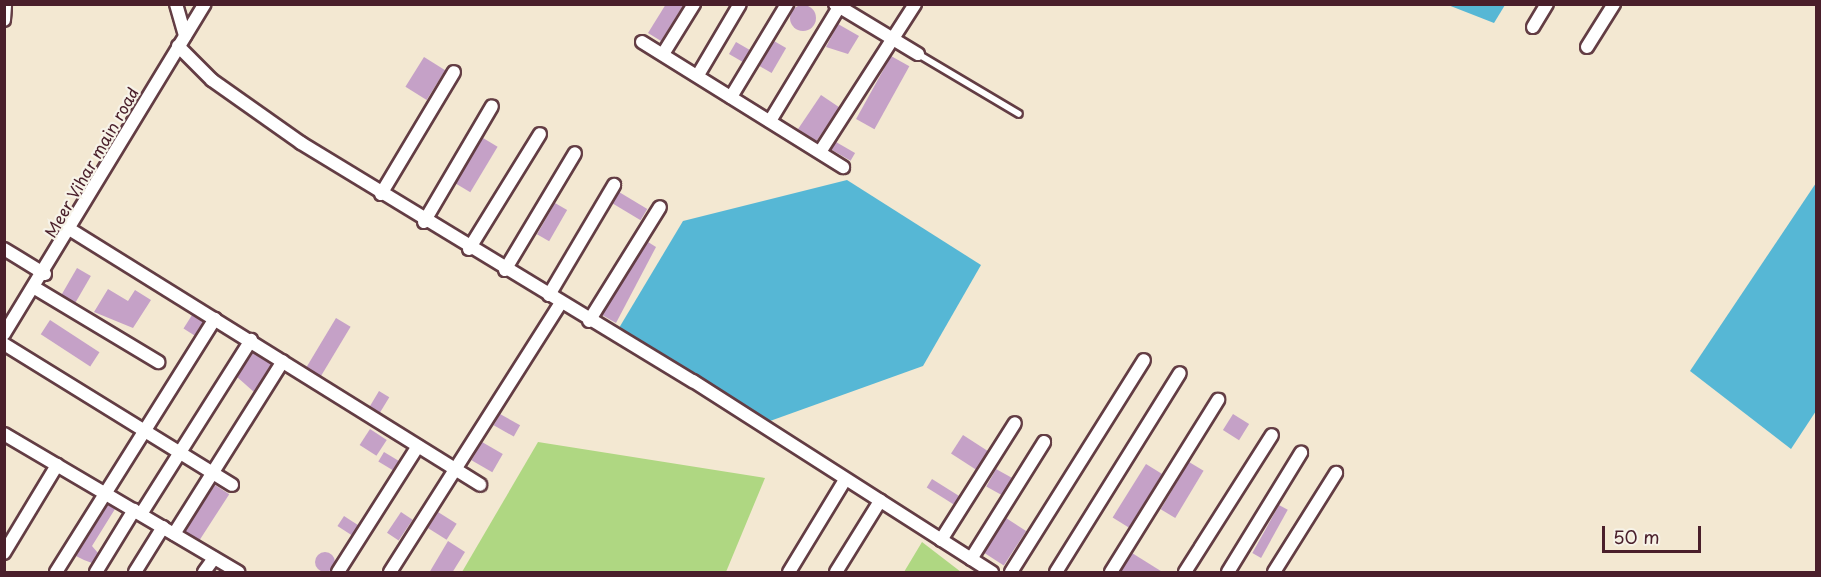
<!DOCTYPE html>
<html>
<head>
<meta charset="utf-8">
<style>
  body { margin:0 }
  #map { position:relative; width:1821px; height:577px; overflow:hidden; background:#f3e8d2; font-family:"Playpen Sans",sans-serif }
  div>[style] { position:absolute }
  .green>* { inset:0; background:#afd782 }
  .water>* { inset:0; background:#56b7d5 }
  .building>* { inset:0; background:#c5a1c7; transform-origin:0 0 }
  .round { border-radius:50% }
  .roads { filter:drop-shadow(2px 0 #633d44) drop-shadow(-2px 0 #633d44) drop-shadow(0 2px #633d44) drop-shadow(0 -2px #633d44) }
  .lane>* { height:6px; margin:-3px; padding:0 3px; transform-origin:3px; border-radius:3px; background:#fff }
  .street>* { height:12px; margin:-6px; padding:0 6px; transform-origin:6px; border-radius:6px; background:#fff }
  span { translate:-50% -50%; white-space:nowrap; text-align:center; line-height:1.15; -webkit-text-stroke:4.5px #f7f3e8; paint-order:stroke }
  .street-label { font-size:16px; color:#4a1f2b }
  .frame { position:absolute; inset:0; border:6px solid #4a1f2b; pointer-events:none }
  .scale { position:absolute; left:1602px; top:526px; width:99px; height:27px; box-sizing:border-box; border:3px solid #4a1f2b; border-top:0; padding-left:8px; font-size:18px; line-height:21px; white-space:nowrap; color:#4a1f2b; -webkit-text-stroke:4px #f7f3e8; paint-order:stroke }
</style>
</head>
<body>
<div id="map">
  <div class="green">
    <i style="clip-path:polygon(538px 442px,765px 478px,726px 572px,462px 572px)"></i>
    <i style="clip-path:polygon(922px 542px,961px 572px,904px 572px)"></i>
  </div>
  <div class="water">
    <i style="clip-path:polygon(1448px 5px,1505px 5px,1494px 23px)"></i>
    <i style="clip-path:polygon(847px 180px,981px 265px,923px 366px,770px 421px,619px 328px,683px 221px)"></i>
    <i style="clip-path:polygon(1816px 183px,1816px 411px,1791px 449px,1690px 371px)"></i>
  </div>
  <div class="building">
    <i style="clip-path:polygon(666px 4px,684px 4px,661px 41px,648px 33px)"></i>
    <i class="round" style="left:790px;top:5px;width:26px;height:26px"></i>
    <i style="clip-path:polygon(838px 24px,859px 36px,848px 54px,826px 47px)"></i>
    <i style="left:774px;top:41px;width:14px;height:29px;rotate:30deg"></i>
    <i style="left:736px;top:42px;width:16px;height:14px;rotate:30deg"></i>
    <i style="left:891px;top:56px;width:21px;height:72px;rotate:29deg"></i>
    <i style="left:424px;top:57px;width:25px;height:35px;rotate:32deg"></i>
    <i style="left:821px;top:95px;width:22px;height:41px;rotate:34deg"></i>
    <i style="left:483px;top:138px;width:17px;height:53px;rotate:31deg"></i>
    <i style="left:836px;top:142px;width:22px;height:9px;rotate:30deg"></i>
    <i style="left:619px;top:192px;width:33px;height:13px;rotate:31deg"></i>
    <i style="left:555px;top:203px;width:14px;height:36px;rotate:30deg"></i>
    <i style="clip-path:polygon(648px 242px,656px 247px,616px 323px,602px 315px)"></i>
    <i style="left:77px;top:268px;width:16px;height:31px;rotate:30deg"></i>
    <i style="clip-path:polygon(108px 289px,128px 301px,135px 290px,151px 300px,133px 328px,94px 312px)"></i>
    <i style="left:192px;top:315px;width:13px;height:16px;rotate:32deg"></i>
    <i style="left:336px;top:318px;width:17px;height:58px;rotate:31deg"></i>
    <i style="left:50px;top:320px;width:59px;height:17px;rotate:33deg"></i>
    <i style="clip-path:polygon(253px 353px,271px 364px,254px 392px,237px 377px)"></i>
    <i style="left:379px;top:391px;width:12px;height:18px;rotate:31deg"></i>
    <i style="left:500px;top:414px;width:23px;height:13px;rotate:29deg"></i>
    <i style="left:1233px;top:414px;width:19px;height:19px;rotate:32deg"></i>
    <i style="left:370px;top:429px;width:20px;height:19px;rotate:33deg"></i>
    <i style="left:963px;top:435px;width:30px;height:22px;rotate:33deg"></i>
    <i style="left:482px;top:442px;width:24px;height:21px;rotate:30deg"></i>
    <i style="left:384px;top:452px;width:17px;height:11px;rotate:31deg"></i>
    <i style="left:1189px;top:462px;width:17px;height:55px;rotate:31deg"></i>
    <i style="left:1146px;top:464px;width:19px;height:63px;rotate:32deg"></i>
    <i style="left:996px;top:469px;width:18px;height:20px;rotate:29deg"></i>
    <i style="left:932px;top:479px;width:32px;height:10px;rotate:32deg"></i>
    <i style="left:215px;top:485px;width:17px;height:55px;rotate:33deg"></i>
    <i style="clip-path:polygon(108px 505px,115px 509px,92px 546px,98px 553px,92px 563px,84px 560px,76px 556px)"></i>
    <i style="left:1279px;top:505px;width:10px;height:55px;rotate:29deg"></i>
    <i style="left:401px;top:512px;width:14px;height:25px;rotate:34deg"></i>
    <i style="left:438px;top:512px;width:22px;height:19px;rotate:32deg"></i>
    <i style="left:344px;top:516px;width:17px;height:12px;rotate:33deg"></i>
    <i style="left:1006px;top:518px;width:24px;height:41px;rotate:33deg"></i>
    <i style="clip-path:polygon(448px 541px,465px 552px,452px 573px,429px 573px)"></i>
    <i class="round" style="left:315px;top:552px;width:20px;height:20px"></i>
    <i style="clip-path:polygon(1132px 553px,1164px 573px,1120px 573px)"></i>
  </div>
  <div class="roads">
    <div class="lane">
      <i style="left:918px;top:54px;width:117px;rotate:30.7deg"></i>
    </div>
    <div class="street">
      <i style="left:176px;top:4px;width:33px;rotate:74deg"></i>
      <i style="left:835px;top:4px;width:97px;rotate:31.1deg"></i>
      <i style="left:4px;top:20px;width:16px;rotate:-86deg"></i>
      <i style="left:1533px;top:27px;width:27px;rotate:-59deg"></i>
      <i style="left:642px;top:42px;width:237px;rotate:31.9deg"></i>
      <i style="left:178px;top:46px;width:48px;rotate:45deg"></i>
      <i style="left:212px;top:80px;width:109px;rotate:35.3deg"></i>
      <i style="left:301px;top:143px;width:459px;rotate:31.3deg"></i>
      <i style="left:693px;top:381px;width:355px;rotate:32.6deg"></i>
      <i style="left:1587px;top:47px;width:51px;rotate:-57.9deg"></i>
      <i style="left:663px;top:54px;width:59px;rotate:-58.2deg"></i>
      <i style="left:698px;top:75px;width:82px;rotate:-59.4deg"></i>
      <i style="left:731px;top:97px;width:109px;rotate:-58.9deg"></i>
      <i style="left:770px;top:121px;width:133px;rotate:-58.8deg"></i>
      <i style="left:820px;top:152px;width:176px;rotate:-57.3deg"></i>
      <i style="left:381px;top:194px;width:142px;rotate:-59.1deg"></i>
      <i style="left:424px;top:222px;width:134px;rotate:-59.6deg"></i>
      <i style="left:71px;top:230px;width:482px;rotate:31.9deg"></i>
      <i style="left:4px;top:249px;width:48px;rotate:31.4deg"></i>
      <i style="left:469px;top:249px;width:135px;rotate:-58.3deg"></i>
      <i style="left:505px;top:270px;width:136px;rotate:-59.1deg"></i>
      <i style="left:35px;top:288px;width:144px;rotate:31deg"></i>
      <i style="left:549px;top:295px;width:128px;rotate:-59.4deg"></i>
      <i style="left:589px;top:321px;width:134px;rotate:-58.1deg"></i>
      <i style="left:4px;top:334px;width:386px;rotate:-58.7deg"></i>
      <i style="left:4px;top:344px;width:268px;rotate:31.7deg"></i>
      <i style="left:4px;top:434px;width:272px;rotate:30.5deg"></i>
      <i style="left:141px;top:514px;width:206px;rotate:-57.7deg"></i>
      <i style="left:174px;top:534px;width:204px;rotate:-57.8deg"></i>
      <i style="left:941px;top:540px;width:138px;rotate:-57.7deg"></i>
      <i style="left:4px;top:553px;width:103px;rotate:-58.9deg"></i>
      <i style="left:971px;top:559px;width:138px;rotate:-58deg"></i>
      <i style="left:56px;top:572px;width:299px;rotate:-57.9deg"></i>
      <i style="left:96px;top:572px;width:73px;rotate:-58.5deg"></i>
      <i style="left:135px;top:572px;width:53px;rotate:-58.1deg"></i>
      <i style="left:204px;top:572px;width:17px;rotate:-54deg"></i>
      <i style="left:338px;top:572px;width:149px;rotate:-57.6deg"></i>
      <i style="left:390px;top:572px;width:317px;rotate:-57.6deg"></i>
      <i style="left:789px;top:572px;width:108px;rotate:-58.7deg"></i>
      <i style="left:836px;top:572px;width:84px;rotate:-58.2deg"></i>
      <i style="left:1011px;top:572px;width:250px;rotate:-57.9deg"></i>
      <i style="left:1056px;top:572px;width:234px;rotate:-58.1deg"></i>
      <i style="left:1111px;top:572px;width:203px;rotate:-58.1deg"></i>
      <i style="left:1185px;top:572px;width:162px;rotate:-57.6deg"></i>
      <i style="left:1228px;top:572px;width:140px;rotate:-58.5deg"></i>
      <i style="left:1274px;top:572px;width:117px;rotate:-57.9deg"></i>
    </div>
  </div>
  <div class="street-label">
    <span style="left:91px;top:162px;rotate:-60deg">Meer Vihar main road</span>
  </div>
  <div class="frame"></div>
  <div class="scale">50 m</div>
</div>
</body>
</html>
